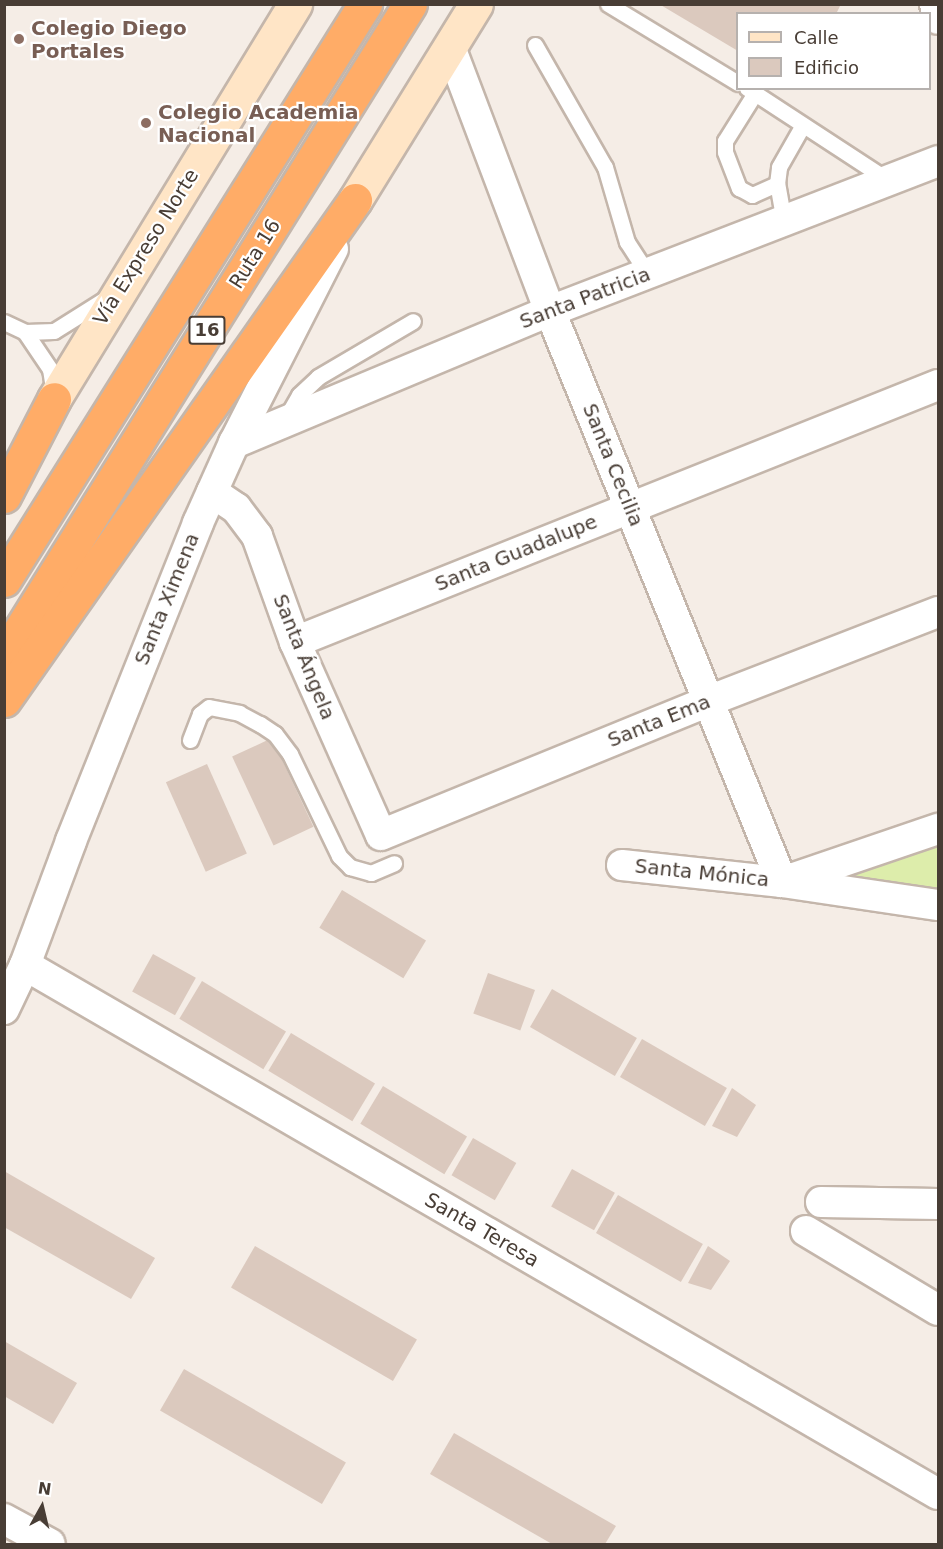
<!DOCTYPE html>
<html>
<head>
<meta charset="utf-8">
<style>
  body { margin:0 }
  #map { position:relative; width:943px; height:1549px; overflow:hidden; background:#f5ede6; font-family:"DejaVu Sans",sans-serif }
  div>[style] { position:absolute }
  .green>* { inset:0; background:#ddedab }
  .building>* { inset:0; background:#dbc9be; transform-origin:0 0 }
  .roads { filter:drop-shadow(2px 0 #c4b6ab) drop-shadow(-2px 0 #c4b6ab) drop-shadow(0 2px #c4b6ab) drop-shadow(0 -2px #c4b6ab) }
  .lane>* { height:15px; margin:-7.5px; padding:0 7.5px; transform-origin:7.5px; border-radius:7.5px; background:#fff }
  .street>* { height:30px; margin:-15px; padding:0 15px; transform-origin:15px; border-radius:15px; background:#fff }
  .secondary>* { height:33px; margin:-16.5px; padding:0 16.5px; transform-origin:16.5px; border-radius:16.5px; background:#ffe5c6 }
  .highway>* { height:33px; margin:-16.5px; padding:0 16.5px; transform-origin:16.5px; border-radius:16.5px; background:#ffac67 }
  .dots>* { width:16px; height:16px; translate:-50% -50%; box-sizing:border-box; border:3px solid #fff; border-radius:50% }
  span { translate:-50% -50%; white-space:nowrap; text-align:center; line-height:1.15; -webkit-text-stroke:4.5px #fff; paint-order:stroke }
  .shield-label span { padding:2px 4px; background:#fff; border:2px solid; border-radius:4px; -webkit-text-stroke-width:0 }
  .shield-label { font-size:18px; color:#483d35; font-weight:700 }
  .education-label { font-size:20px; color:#785e54; font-weight:700 }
  .left { translate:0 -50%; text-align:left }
  .street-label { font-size:20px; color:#483d35 }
  .frame { position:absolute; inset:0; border:6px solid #483d35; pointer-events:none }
  .legend { position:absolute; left:736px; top:12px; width:195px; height:78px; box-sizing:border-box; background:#fff; border:2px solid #b6b1ae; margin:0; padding:8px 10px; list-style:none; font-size:18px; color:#483d35 }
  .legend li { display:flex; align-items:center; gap:12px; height:30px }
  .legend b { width:30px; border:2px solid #b6b1ae }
  .north { position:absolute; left:12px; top:1477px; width:60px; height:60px; -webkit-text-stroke:4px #fff; paint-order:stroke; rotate:8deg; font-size:16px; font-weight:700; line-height:24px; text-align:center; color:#483d35 }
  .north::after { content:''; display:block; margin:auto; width:21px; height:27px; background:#483d35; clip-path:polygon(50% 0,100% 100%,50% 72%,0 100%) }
</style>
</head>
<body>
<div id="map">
  <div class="green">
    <i style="clip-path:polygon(938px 842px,938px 895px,856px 887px,852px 869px)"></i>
  </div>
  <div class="building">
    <i style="clip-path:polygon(659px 4px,841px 4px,836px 14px,738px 14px,738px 51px)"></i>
    <i style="left:272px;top:738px;width:98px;height:44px;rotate:65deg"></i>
    <i style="left:207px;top:764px;width:98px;height:45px;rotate:66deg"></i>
    <i style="left:342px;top:890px;width:98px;height:44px;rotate:31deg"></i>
    <i style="left:153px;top:954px;width:49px;height:43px;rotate:29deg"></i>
    <i style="left:488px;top:973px;width:50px;height:43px;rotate:20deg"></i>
    <i style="left:202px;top:981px;width:98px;height:44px;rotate:31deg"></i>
    <i style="left:552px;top:989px;width:98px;height:44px;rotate:30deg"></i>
    <i style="left:291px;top:1033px;width:98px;height:44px;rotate:31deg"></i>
    <i style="left:642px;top:1039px;width:98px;height:44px;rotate:30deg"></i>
    <i style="left:383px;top:1086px;width:98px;height:44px;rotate:31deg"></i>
    <i style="clip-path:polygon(732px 1088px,756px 1105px,737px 1137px,712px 1126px)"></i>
    <i style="left:473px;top:1138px;width:50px;height:43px;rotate:30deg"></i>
    <i style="left:572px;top:1169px;width:49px;height:43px;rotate:29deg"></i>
    <i style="clip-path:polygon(4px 1171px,155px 1258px,131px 1299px,4px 1227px)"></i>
    <i style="left:618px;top:1195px;width:98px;height:44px;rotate:30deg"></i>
    <i style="left:255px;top:1246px;width:187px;height:48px;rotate:30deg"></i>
    <i style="clip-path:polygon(708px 1246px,730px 1261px,711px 1290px,688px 1283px)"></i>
    <i style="clip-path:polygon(4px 1341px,77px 1383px,53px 1424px,4px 1396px)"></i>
    <i style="left:184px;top:1369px;width:187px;height:48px;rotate:30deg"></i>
    <i style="clip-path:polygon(454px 1433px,616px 1526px,605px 1544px,552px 1544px,430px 1474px)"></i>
  </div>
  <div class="roads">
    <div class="lane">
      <i style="left:608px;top:4px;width:152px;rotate:31.3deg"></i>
      <i style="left:535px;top:45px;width:141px;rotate:60.2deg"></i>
      <i style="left:605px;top:167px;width:78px;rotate:73.7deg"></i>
      <i style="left:627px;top:242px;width:38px;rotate:57deg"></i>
      <i style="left:747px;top:88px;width:170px;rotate:33.2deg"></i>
      <i style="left:755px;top:93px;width:57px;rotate:122deg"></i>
      <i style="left:725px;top:141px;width:11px;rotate:90deg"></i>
      <i style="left:725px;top:152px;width:39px;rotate:69deg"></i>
      <i style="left:739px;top:188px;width:15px;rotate:28deg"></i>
      <i style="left:752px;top:195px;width:27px;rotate:-24deg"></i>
      <i style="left:784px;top:222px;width:39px;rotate:-100deg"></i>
      <i style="left:777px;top:184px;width:17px;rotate:-83deg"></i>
      <i style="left:779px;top:167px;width:48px;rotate:-60.3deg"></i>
      <i style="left:4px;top:322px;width:23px;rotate:25deg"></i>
      <i style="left:25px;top:332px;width:29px;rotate:-2deg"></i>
      <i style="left:54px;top:331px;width:60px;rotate:-32.1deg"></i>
      <i style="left:25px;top:332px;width:45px;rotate:56deg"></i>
      <i style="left:50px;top:369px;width:24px;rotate:81deg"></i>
      <i style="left:287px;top:416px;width:24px;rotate:-60deg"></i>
      <i style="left:299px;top:395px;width:26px;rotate:-43deg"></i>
      <i style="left:318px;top:377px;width:110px;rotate:-30.5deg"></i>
      <i style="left:190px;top:740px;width:28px;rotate:-69deg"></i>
      <i style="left:200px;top:714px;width:11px;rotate:-38deg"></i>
      <i style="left:209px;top:707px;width:31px;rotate:11deg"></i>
      <i style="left:239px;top:713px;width:24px;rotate:28deg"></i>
      <i style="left:260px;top:724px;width:18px;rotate:34deg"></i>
      <i style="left:275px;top:734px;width:25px;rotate:53deg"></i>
      <i style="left:290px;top:754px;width:113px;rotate:64.3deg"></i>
      <i style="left:339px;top:856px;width:16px;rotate:45deg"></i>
      <i style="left:350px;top:867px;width:22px;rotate:16deg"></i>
      <i style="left:371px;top:873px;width:25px;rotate:-23deg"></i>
    </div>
    <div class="street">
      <i style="left:935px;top:4px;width:15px;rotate:79deg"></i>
      <i style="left:450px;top:47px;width:282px;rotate:69.3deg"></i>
      <i style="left:550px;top:311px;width:616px;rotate:67.89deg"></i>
      <i style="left:782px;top:882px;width:165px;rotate:-18.8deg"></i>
      <i style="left:234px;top:443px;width:342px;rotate:-22.7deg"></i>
      <i style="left:550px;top:311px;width:416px;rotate:-21.1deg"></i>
      <i style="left:212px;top:492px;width:29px;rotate:34deg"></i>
      <i style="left:236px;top:508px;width:35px;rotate:53deg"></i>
      <i style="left:257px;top:536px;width:113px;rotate:70.3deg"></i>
      <i style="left:295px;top:642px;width:211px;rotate:66deg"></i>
      <i style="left:381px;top:835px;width:357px;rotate:-22.2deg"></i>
      <i style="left:711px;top:700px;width:243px;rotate:-21.2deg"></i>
      <i style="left:295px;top:642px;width:692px;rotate:-21.79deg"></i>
      <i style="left:622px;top:865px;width:161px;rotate:6.1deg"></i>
      <i style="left:782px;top:882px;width:158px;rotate:8.4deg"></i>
      <i style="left:25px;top:965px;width:1055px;rotate:30.09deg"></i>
      <i style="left:4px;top:1009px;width:49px;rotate:-64.5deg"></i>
      <i style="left:25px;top:965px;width:132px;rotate:-69.6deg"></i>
      <i style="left:71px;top:841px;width:342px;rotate:-68.2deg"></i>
      <i style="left:198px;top:523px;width:88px;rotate:-65.8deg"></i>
      <i style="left:234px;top:443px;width:218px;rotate:-63deg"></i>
      <i style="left:821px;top:1202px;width:117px;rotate:1deg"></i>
      <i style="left:806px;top:1231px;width:154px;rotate:30.9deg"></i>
      <i style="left:4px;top:1519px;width:52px;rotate:28.5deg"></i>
    </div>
    <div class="secondary">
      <i style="left:355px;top:200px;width:230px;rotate:-58.3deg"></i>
      <i style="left:54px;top:399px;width:463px;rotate:-58.6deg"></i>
    </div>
    <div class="highway">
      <i style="left:4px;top:496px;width:109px;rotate:-62.7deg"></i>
      <i style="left:4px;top:580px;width:680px;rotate:-57.92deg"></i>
      <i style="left:4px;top:656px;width:768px;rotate:-58.09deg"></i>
      <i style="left:4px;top:700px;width:611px;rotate:-54.93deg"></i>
    </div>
  </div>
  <div class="dots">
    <i style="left:19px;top:39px;background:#8d6e63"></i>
    <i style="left:146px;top:123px;background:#8d6e63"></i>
  </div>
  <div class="shield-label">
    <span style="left:207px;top:330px">16</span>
  </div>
  <div class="education-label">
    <span class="left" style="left:31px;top:40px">Colegio Diego<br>Portales</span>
    <span class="left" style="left:158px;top:124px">Colegio Academia<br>Nacional</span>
  </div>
  <div class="street-label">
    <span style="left:146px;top:247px;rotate:-58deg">Vía Expreso Norte</span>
    <span style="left:255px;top:254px;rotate:-58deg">Ruta 16</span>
    <span style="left:585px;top:298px;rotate:-21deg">Santa Patricia</span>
    <span style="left:613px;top:465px;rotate:68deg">Santa Cecilia</span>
    <span style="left:516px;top:553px;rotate:-22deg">Santa Guadalupe</span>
    <span style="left:167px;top:599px;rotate:-68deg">Santa Ximena</span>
    <span style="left:304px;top:657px;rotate:68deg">Santa Ángela</span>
    <span style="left:659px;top:721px;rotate:-22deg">Santa Ema</span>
    <span style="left:702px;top:873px;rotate:6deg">Santa Mónica</span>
    <span style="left:482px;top:1230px;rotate:30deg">Santa Teresa</span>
  </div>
  <div class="frame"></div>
  <ul class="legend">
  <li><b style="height:8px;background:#ffe5c6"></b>Calle</li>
  <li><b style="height:16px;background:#dbc9be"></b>Edificio</li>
  </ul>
  <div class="north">N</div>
</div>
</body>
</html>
